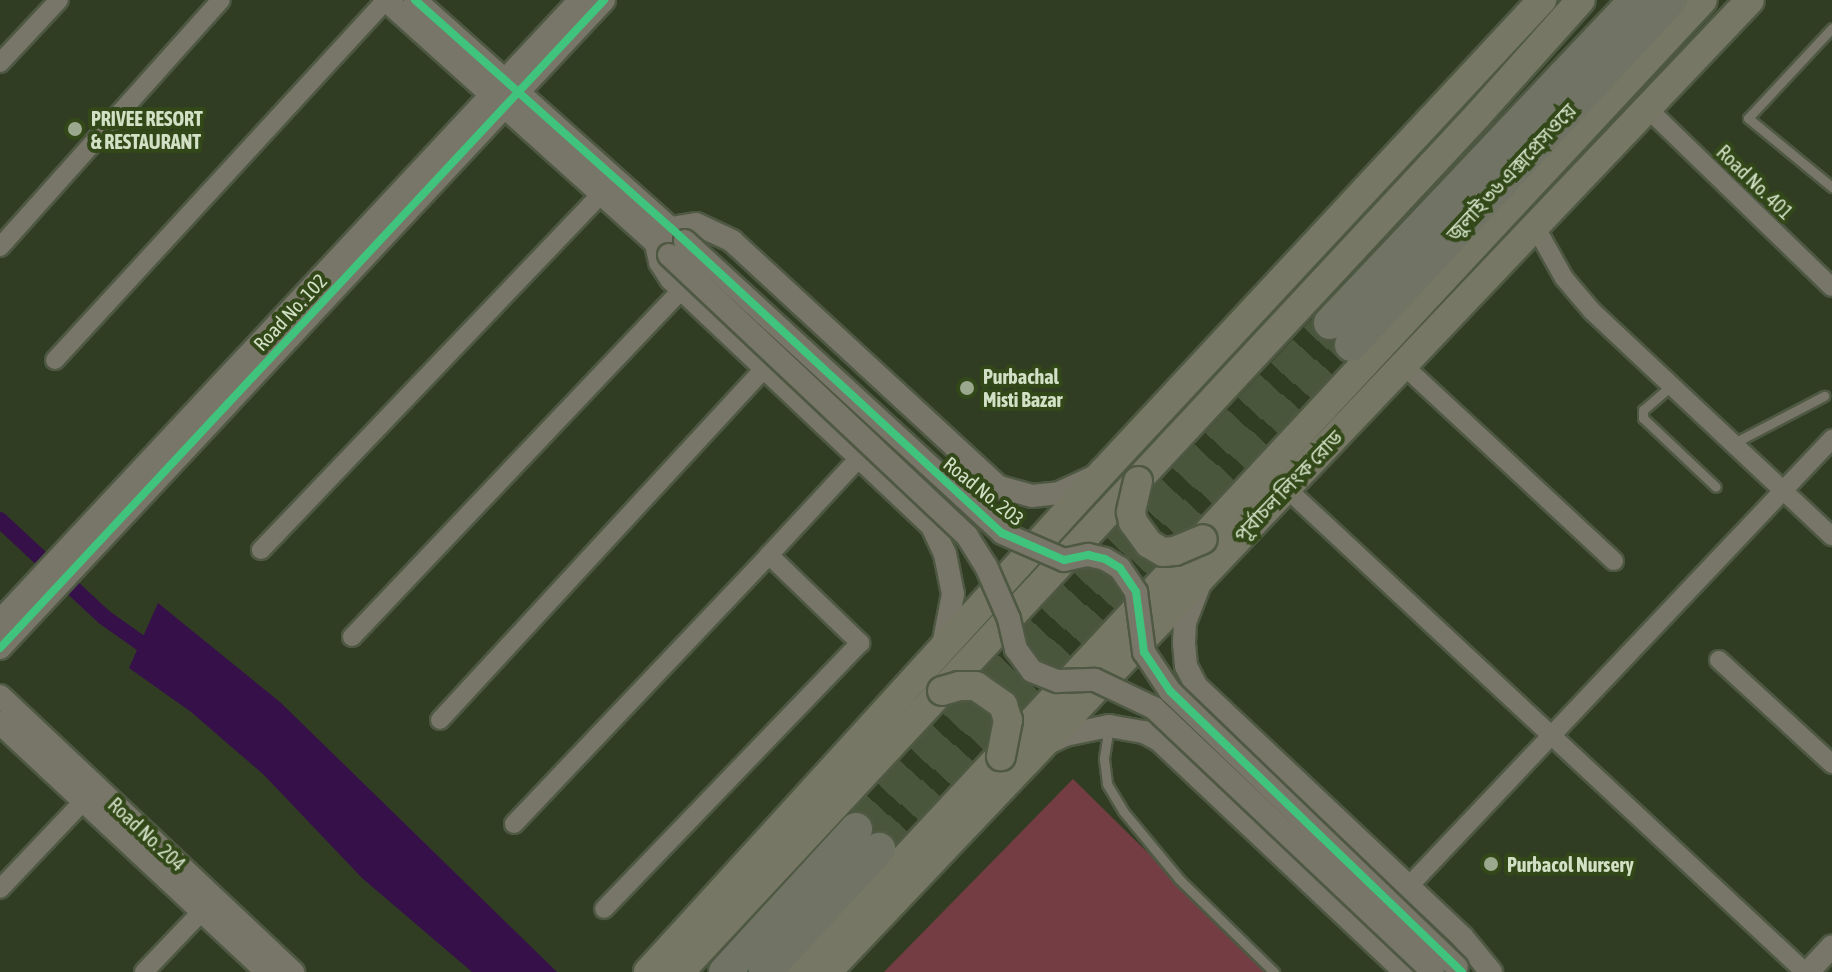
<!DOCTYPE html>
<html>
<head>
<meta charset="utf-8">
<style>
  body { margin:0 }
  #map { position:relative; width:1832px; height:972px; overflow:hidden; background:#313d23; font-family:"Asap Condensed","Noto Sans Bengali",sans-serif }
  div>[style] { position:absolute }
  .green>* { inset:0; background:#743d43 }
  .water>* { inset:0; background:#361149 }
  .canal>* { height:16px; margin:-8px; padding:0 8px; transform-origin:8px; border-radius:8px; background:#361149 }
  .motorway-tunnel>* { height:32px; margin-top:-16px; transform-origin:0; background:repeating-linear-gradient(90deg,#49563b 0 32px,transparent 0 48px) }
  .roads { filter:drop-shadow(2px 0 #4e5843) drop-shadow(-2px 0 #4e5843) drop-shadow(0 2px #4e5843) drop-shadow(0 -2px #4e5843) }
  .service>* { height:9px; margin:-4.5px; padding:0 4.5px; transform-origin:4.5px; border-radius:4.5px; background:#787668 }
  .minor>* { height:18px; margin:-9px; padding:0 9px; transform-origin:9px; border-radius:9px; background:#787668 }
  .tertiary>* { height:22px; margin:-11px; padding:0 11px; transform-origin:11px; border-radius:11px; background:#787668 }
  .primary>* { height:28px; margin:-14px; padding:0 14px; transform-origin:14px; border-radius:14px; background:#767764 }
  .motorway>* { height:32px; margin:-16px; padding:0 16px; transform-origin:16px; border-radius:16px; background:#717464 }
  .bridges { filter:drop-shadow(2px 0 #4e5843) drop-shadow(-2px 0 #4e5843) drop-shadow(0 2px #4e5843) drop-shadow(0 -2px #4e5843) }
  .tertiary-bridge>* { height:22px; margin:-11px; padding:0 11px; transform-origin:11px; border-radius:11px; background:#787668 }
  .primary-bridge>* { height:28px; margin:-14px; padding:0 14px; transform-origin:14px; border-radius:14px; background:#767764 }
  .cycleway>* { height:8px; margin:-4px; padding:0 4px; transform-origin:4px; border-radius:4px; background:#40c37c }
  .dots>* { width:22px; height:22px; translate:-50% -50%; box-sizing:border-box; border:4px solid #324818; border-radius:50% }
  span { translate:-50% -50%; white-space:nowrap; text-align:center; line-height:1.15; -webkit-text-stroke:8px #324818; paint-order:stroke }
  .poi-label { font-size:20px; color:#d2e1c6; font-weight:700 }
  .left { translate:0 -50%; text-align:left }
  .street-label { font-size:20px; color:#d2e1c6 }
</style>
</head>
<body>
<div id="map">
  <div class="green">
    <i style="clip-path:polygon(1073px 779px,1269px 972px,884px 972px)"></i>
  </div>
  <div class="water">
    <i style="clip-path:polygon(158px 603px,280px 702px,557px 972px,472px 972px,362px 878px,264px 775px,191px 712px,129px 668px)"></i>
  </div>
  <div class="canal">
    <i style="left:0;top:520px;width:142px;rotate:43deg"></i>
    <i style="left:104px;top:617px;width:64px;rotate:35.4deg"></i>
  </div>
  <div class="motorway-tunnel">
    <i style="left:856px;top:829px;width:693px;rotate:-46.87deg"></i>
    <i style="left:879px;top:849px;width:691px;rotate:-46.88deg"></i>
  </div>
  <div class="roads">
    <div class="service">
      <i style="left:1832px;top:28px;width:123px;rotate:133deg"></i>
      <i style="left:1748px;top:118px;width:109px;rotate:39.4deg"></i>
      <i style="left:1672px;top:385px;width:38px;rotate:139deg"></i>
      <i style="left:1643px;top:410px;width:8px;rotate:90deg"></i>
      <i style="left:1643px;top:418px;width:100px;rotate:43.4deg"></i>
      <i style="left:1734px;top:443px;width:102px;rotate:-27.6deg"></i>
      <i style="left:1109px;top:726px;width:33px;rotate:99deg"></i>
      <i style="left:1104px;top:759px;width:25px;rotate:83deg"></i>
      <i style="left:1107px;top:784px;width:31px;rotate:59deg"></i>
      <i style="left:1123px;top:811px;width:88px;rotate:50.5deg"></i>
      <i style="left:1179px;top:879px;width:133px;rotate:44.4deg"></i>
    </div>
    <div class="minor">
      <i style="left:0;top:63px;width:86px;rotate:-46.9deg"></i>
      <i style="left:1647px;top:108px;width:257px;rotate:44.1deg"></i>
      <i style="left:1535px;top:226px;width:60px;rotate:60.9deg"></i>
      <i style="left:1564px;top:278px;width:43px;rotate:49.7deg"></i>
      <i style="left:1592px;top:311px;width:329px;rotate:43.2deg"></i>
      <i style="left:0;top:247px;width:331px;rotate:-48.2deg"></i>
      <i style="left:55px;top:360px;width:489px;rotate:-47.4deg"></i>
      <i style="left:1403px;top:365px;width:288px;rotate:42.9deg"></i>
      <i style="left:1286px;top:488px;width:710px;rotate:43deg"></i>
      <i style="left:261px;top:550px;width:492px;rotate:-46.3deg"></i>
      <i style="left:769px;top:555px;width:134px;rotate:-47.1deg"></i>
      <i style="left:352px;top:637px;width:480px;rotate:-46.5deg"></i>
      <i style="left:1719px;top:660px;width:154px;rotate:42.6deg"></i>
      <i style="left:440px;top:720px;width:479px;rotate:-47.3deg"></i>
      <i style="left:514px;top:824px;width:371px;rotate:-46.5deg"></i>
      <i style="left:769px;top:555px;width:127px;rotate:44deg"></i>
      <i style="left:860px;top:643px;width:369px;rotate:133.9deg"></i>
      <i style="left:1408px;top:887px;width:617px;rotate:-46.58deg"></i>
      <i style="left:0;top:889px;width:134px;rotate:-46.5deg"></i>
      <i style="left:144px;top:972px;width:95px;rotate:-46.3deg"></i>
    </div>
    <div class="tertiary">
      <i style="left:386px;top:0;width:380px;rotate:42deg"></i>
      <i style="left:415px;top:0;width:357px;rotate:41.8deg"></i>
      <i style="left:671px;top:228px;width:25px;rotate:-9deg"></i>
      <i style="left:696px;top:224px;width:40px;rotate:25deg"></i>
      <i style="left:732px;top:241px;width:363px;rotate:42.7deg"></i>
      <i style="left:999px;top:487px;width:34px;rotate:15deg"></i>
      <i style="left:1032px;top:496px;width:27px;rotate:-6deg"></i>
      <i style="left:1059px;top:493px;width:41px;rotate:-24.7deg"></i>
      <i style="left:656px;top:244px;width:18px;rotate:77deg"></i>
      <i style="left:660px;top:262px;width:20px;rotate:57deg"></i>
      <i style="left:671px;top:279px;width:359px;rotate:43.4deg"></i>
      <i style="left:932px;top:526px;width:31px;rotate:65deg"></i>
      <i style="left:945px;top:554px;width:41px;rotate:78.7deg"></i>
      <i style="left:953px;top:594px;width:53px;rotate:100.9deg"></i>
      <i style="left:1199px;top:586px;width:40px;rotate:111deg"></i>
      <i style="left:1185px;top:623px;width:20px;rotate:93deg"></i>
      <i style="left:1184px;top:643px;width:23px;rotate:85deg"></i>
      <i style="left:1186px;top:666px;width:22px;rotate:63deg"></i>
      <i style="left:1196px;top:686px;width:367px;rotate:43.3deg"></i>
      <i style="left:1463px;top:938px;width:44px;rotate:50.5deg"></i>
      <i style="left:0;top:621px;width:850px;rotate:-46.96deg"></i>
      <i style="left:0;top:648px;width:886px;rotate:-47.01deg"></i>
      <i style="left:0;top:696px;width:403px;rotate:43.3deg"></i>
      <i style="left:0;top:723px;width:365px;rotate:43deg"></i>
      <i style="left:1048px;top:743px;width:19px;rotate:-25deg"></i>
      <i style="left:1065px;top:735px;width:45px;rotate:-11.6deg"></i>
      <i style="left:1109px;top:726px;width:36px;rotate:10deg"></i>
      <i style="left:1144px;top:732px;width:17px;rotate:28deg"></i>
      <i style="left:1159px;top:740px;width:338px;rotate:43.3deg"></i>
      <i style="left:1808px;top:972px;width:35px;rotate:-47deg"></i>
    </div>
    <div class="primary">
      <i style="left:648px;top:972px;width:676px;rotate:-47.7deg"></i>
      <i style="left:1103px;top:472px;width:645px;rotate:-47.07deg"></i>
      <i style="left:680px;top:972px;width:1171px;rotate:-47.04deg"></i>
      <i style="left:1478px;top:115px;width:154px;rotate:-48.2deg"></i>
      <i style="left:799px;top:972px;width:1327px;rotate:-47.08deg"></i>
      <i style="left:827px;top:972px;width:1340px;rotate:-46.48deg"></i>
    </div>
    <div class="motorway">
      <i style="left:1330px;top:323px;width:444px;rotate:-46.6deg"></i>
      <i style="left:1351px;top:345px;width:471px;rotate:-47.2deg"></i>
      <i style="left:725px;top:972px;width:194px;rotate:-47.5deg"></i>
      <i style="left:765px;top:972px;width:168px;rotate:-47.2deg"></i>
    </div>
  </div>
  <div class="bridges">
    <div class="tertiary-bridge">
      <i style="left:685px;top:241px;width:431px;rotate:42.6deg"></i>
      <i style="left:1002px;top:533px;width:68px;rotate:23.5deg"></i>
      <i style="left:1064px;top:560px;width:25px;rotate:-12deg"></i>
      <i style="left:1088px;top:555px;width:17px;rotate:13deg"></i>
      <i style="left:1105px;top:559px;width:17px;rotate:31deg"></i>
      <i style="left:1120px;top:568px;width:29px;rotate:56deg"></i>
      <i style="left:1136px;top:592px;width:61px;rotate:82.4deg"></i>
      <i style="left:1144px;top:652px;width:47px;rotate:56.3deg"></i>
      <i style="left:1170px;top:691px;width:398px;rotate:43.9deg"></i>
      <i style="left:669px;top:255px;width:410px;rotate:43.3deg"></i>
      <i style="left:967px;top:536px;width:36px;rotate:58deg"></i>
      <i style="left:986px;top:566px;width:58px;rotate:66.5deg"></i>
      <i style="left:1009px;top:619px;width:31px;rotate:77deg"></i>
      <i style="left:1016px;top:649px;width:27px;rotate:54deg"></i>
      <i style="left:1032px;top:671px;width:27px;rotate:22deg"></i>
      <i style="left:1057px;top:681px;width:38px;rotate:-2deg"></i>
      <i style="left:1095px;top:680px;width:65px;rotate:25.4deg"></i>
      <i style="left:1154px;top:708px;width:384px;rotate:43.4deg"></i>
    </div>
    <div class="primary-bridge">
      <i style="left:1138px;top:481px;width:32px;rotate:103deg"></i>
      <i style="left:1131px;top:512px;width:10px;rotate:79deg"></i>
      <i style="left:1133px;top:522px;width:27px;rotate:54deg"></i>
      <i style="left:1149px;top:544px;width:16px;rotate:30deg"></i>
      <i style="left:1163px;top:552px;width:12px;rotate:-5deg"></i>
      <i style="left:1175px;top:551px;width:30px;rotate:-23deg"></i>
      <i style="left:942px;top:691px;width:18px;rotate:-16deg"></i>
      <i style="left:959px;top:686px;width:17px"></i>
      <i style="left:976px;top:686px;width:33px;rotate:35deg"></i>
      <i style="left:1003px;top:705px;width:16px;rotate:72deg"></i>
      <i style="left:1008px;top:720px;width:37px;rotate:101deg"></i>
    </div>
  </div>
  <div class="cycleway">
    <i style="left:415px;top:0;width:343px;rotate:41.7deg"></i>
    <i style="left:671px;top:228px;width:450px;rotate:42.7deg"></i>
    <i style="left:1002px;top:533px;width:68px;rotate:23.5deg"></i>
    <i style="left:1064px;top:560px;width:25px;rotate:-12deg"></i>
    <i style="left:1088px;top:555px;width:17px;rotate:13deg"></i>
    <i style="left:1105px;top:559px;width:17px;rotate:31deg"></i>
    <i style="left:1120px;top:568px;width:29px;rotate:56deg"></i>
    <i style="left:1136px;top:592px;width:61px;rotate:82.4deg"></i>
    <i style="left:1144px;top:652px;width:47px;rotate:56.3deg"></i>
    <i style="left:1170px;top:691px;width:405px;rotate:43.9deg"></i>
    <i style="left:0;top:648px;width:886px;rotate:-47.01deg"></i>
  </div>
  <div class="dots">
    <i style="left:75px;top:129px;background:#9aa88d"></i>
    <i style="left:967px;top:388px;background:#9aa88d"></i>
    <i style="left:1491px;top:864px;background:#9aa88d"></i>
  </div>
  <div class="poi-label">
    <span class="left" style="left:91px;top:130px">PRIVEE RESORT<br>&amp; RESTAURANT</span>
    <span class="left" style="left:983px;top:388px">Purbachal<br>Misti Bazar</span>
    <span class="left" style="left:1507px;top:864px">Purbacol Nursery</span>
  </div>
  <div class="street-label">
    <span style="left:1511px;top:172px;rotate:-47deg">জুলাই ৩৬ এক্সপ্রেসওয়ে</span>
    <span style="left:1755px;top:182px;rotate:44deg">Road No. 401</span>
    <span style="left:290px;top:312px;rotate:-47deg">Road No. 102</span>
    <span style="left:1288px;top:486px;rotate:-46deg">পূর্বাচল লিংক রোড</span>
    <span style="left:984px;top:491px;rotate:39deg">Road No. 203</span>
    <span style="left:147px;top:834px;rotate:43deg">Road No. 204</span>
  </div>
</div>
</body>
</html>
